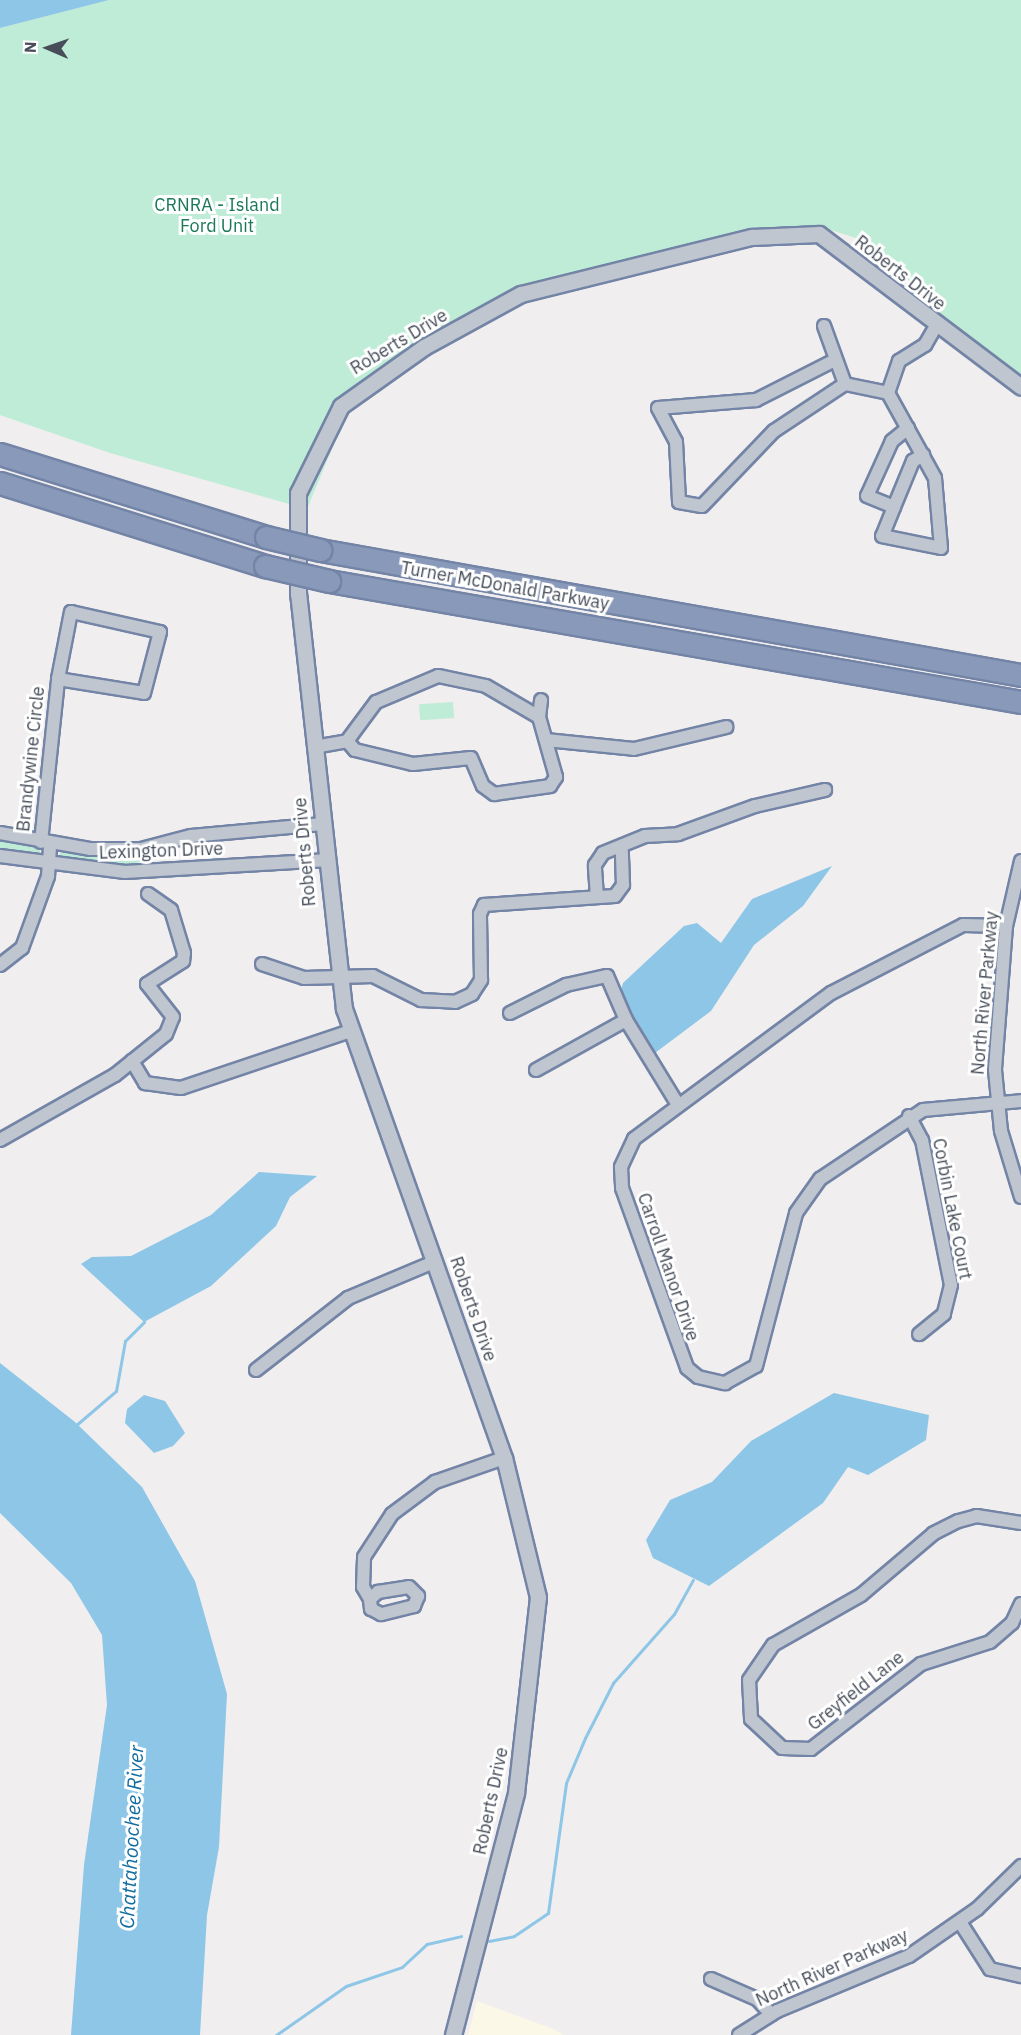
<!DOCTYPE html>
<html>
<head>
<meta charset="utf-8">
<style>
  body { margin:0 }
  #map { position:relative; width:1021px; height:2035px; overflow:hidden; background:#f0eeee; font-family:"IBM Plex Sans",sans-serif }
  div>[style] { position:absolute }
  .commercial>* { inset:0; background:#fbf8e8 }
  .green>* { inset:0; background:#beecd7; transform-origin:0 0 }
  .water>* { inset:0; background:#8dc6e7 }
  .stream>* { height:3px; margin:-1.5px; padding:0 1.5px; transform-origin:1.5px; border-radius:1.5px; background:#8dc6e7 }
  .roads { filter:drop-shadow(2px 0 #7384a6) drop-shadow(-2px 0 #7384a6) drop-shadow(0 2px #7384a6) drop-shadow(0 -2px #7384a6) }
  .minor>* { height:12px; margin:-6px; padding:0 6px; transform-origin:6px; border-radius:6px; background:#bfc6cf }
  .tertiary>* { height:15px; margin:-7.5px; padding:0 7.5px; transform-origin:7.5px; border-radius:7.5px; background:#bfc6cf }
  .motorway>* { height:21px; margin:-10.5px; padding:0 10.5px; transform-origin:10.5px; border-radius:10.5px; background:#8899ba }
  .bridges { filter:drop-shadow(2px 0 #7384a6) drop-shadow(-2px 0 #7384a6) drop-shadow(0 2px #7384a6) drop-shadow(0 -2px #7384a6) }
  .motorway-bridge>* { height:21px; margin:-10.5px; padding:0 10.5px; transform-origin:10.5px; border-radius:10.5px; background:#8899ba }
  span { translate:-50% -50%; white-space:nowrap; text-align:center; line-height:1.15; -webkit-text-stroke:6px #fff; paint-order:stroke }
  .park-label { font-size:18px; color:#1b7858 }
  .street-label { font-size:18px; color:#474e5a }
  .water-label { font-size:20px; color:#136da1; font-style:italic }
  .north { position:absolute; left:18px; top:18px; width:60px; height:60px; -webkit-text-stroke:4px #fff; paint-order:stroke; rotate:272deg; font-size:16px; font-weight:700; line-height:24px; text-align:center; color:#474e5a }
  .north::after { content:''; display:block; margin:auto; width:21px; height:27px; background:#474e5a; clip-path:polygon(50% 0,100% 100%,50% 72%,0 100%) }
</style>
</head>
<body>
<div id="map">
  <div class="commercial">
    <i style="clip-path:polygon(477px 2001px,556px 2030px,563px 2035px,468px 2035px)"></i>
  </div>
  <div class="green">
    <i style="clip-path:polygon(109px 0,1021px 0,1021px 389px,988px 364px,914px 285px,859px 239px,815px 225px,508px 297px,360px 381px,307px 509px,110px 453px,0 415px,0 28px)"></i>
    <i style="left:453px;top:702px;width:16px;height:34px;rotate:86deg"></i>
    <i style="clip-path:polygon(0 837px,40px 848px,40px 855px,0 850px)"></i>
    <i style="clip-path:polygon(61px 851px,136px 854px,142px 862px,105px 867px,58px 860px)"></i>
  </div>
  <div class="water">
    <i style="clip-path:polygon(0 0,109px 0,0 28px)"></i>
    <i style="clip-path:polygon(832px 866px,803px 906px,754px 945px,711px 1011px,651px 1056px,619px 997px,623px 983px,684px 926px,697px 923px,721px 943px,752px 899px)"></i>
    <i style="clip-path:polygon(259px 1172px,317px 1176px,290px 1197px,276px 1226px,211px 1286px,144px 1322px,81px 1264px,92px 1257px,131px 1256px,211px 1215px)"></i>
    <i style="clip-path:polygon(0 1363px,75px 1422px,142px 1487px,195px 1581px,227px 1694px,219px 1847px,207px 1915px,200px 2035px,71px 2035px,84px 1865px,107px 1705px,102px 1635px,71px 1583px,0 1513px)"></i>
    <i style="clip-path:polygon(834px 1393px,929px 1415px,926px 1440px,868px 1475px,848px 1467px,823px 1503px,709px 1586px,653px 1558px,646px 1540px,670px 1500px,712px 1482px,751px 1441px)"></i>
    <i style="clip-path:polygon(144px 1395px,165px 1401px,185px 1433px,173px 1446px,154px 1453px,125px 1423px,127px 1409px)"></i>
  </div>
  <div class="stream">
    <i style="left:75px;top:1426px;width:54px;rotate:-40.5deg"></i>
    <i style="left:116px;top:1391px;width:51px;rotate:-79.8deg"></i>
    <i style="left:125px;top:1341px;width:27px;rotate:-45deg"></i>
    <i style="left:489px;top:1941px;width:25px;rotate:-11deg"></i>
    <i style="left:514px;top:1936px;width:41px;rotate:-34.1deg"></i>
    <i style="left:548px;top:1913px;width:131px;rotate:-82.1deg"></i>
    <i style="left:566px;top:1783px;width:49px;rotate:-67.1deg"></i>
    <i style="left:585px;top:1738px;width:62px;rotate:-63deg"></i>
    <i style="left:613px;top:1683px;width:92px;rotate:-48.5deg"></i>
    <i style="left:674px;top:1614px;width:39px;rotate:-61deg"></i>
    <i style="left:276px;top:2035px;width:85px;rotate:-35deg"></i>
    <i style="left:346px;top:1986px;width:59px;rotate:-18.7deg"></i>
    <i style="left:402px;top:1967px;width:34px;rotate:-43deg"></i>
    <i style="left:427px;top:1944px;width:35px;rotate:-13deg"></i>
  </div>
  <div class="roads">
    <div class="minor">
      <i style="left:824px;top:326px;width:62px;rotate:70.1deg"></i>
      <i style="left:835px;top:360px;width:89px;rotate:153.1deg"></i>
      <i style="left:756px;top:400px;width:98px;rotate:175.3deg"></i>
      <i style="left:658px;top:408px;width:38px;rotate:62deg"></i>
      <i style="left:676px;top:442px;width:60px;rotate:87.1deg"></i>
      <i style="left:679px;top:502px;width:23px;rotate:10deg"></i>
      <i style="left:702px;top:506px;width:104px;rotate:-46.2deg"></i>
      <i style="left:774px;top:431px;width:85px;rotate:-33.5deg"></i>
      <i style="left:845px;top:384px;width:44px;rotate:11.8deg"></i>
      <i style="left:908px;top:428px;width:21px;rotate:141deg"></i>
      <i style="left:892px;top:441px;width:60px;rotate:114.4deg"></i>
      <i style="left:867px;top:496px;width:29px;rotate:22deg"></i>
      <i style="left:894px;top:507px;width:50px;rotate:-67.6deg"></i>
      <i style="left:913px;top:461px;width:12px;rotate:-31deg"></i>
      <i style="left:894px;top:507px;width:31px;rotate:112deg"></i>
      <i style="left:882px;top:536px;width:60px;rotate:11.5deg"></i>
      <i style="left:941px;top:548px;width:70px;rotate:-94.9deg"></i>
      <i style="left:935px;top:478px;width:97px;rotate:-118.9deg"></i>
      <i style="left:888px;top:393px;width:34px;rotate:-71deg"></i>
      <i style="left:899px;top:361px;width:31px;rotate:-32deg"></i>
      <i style="left:925px;top:345px;width:22px;rotate:-60deg"></i>
      <i style="left:539px;top:717px;width:61px;rotate:-149.7deg"></i>
      <i style="left:486px;top:686px;width:49px;rotate:-168.2deg"></i>
      <i style="left:438px;top:676px;width:67px;rotate:157.2deg"></i>
      <i style="left:376px;top:702px;width:49px;rotate:126.6deg"></i>
      <i style="left:347px;top:741px;width:12px;rotate:48deg"></i>
      <i style="left:355px;top:750px;width:60px;rotate:13.6deg"></i>
      <i style="left:413px;top:764px;width:58px;rotate:-5.9deg"></i>
      <i style="left:471px;top:758px;width:30px;rotate:67deg"></i>
      <i style="left:483px;top:786px;width:14px;rotate:36deg"></i>
      <i style="left:494px;top:794px;width:57px;rotate:-8.1deg"></i>
      <i style="left:550px;top:786px;width:11px;rotate:-56deg"></i>
      <i style="left:556px;top:777px;width:62px;rotate:-105.8deg"></i>
      <i style="left:539px;top:717px;width:17px;rotate:-83deg"></i>
      <i style="left:546px;top:740px;width:88px;rotate:5.8deg"></i>
      <i style="left:634px;top:749px;width:95px;rotate:-13.4deg"></i>
      <i style="left:314px;top:747px;width:34px;rotate:-10deg"></i>
      <i style="left:0;top:833px;width:91px;rotate:10.1deg"></i>
      <i style="left:90px;top:849px;width:51px"></i>
      <i style="left:141px;top:849px;width:52px;rotate:-14.6deg"></i>
      <i style="left:191px;top:836px;width:132px;rotate:-5.2deg"></i>
      <i style="left:41px;top:842px;width:164px;rotate:-84deg"></i>
      <i style="left:58px;top:679px;width:87px;rotate:9.2deg"></i>
      <i style="left:144px;top:693px;width:63px;rotate:-75.3deg"></i>
      <i style="left:160px;top:632px;width:91px;rotate:-167.3deg"></i>
      <i style="left:71px;top:612px;width:68px;rotate:101deg"></i>
      <i style="left:0;top:856px;width:126px;rotate:7.3deg"></i>
      <i style="left:125px;top:872px;width:200px;rotate:-3.4deg"></i>
      <i style="left:1021px;top:861px;width:67px;rotate:103deg"></i>
      <i style="left:1006px;top:926px;width:144px;rotate:94.4deg"></i>
      <i style="left:995px;top:1070px;width:61px;rotate:84.4deg"></i>
      <i style="left:1001px;top:1131px;width:69px;rotate:73.1deg"></i>
      <i style="left:597px;top:897px;width:32px;rotate:-94deg"></i>
      <i style="left:595px;top:865px;width:14px;rotate:-56deg"></i>
      <i style="left:603px;top:853px;width:45px;rotate:-22deg"></i>
      <i style="left:645px;top:836px;width:33px;rotate:-3deg"></i>
      <i style="left:678px;top:834px;width:82px;rotate:-20deg"></i>
      <i style="left:755px;top:806px;width:72px;rotate:-12.9deg"></i>
      <i style="left:1006px;top:926px;width:43px;rotate:-178.7deg"></i>
      <i style="left:963px;top:925px;width:148px;rotate:152.7deg"></i>
      <i style="left:831px;top:993px;width:245px;rotate:143.5deg"></i>
      <i style="left:634px;top:1139px;width:31px;rotate:115deg"></i>
      <i style="left:621px;top:1167px;width:21px;rotate:87deg"></i>
      <i style="left:622px;top:1188px;width:191px;rotate:70.1deg"></i>
      <i style="left:687px;top:1368px;width:14px;rotate:39deg"></i>
      <i style="left:698px;top:1377px;width:28px;rotate:13deg"></i>
      <i style="left:725px;top:1383px;width:35px;rotate:-29deg"></i>
      <i style="left:756px;top:1366px;width:158px;rotate:-75.3deg"></i>
      <i style="left:796px;top:1213px;width:42px;rotate:-54.8deg"></i>
      <i style="left:820px;top:1179px;width:124px;rotate:-33.8deg"></i>
      <i style="left:923px;top:1110px;width:98px;rotate:-5.2deg"></i>
      <i style="left:262px;top:964px;width:44px;rotate:18.4deg"></i>
      <i style="left:304px;top:978px;width:69px;rotate:-1.7deg"></i>
      <i style="left:373px;top:976px;width:54px;rotate:26.6deg"></i>
      <i style="left:421px;top:1000px;width:34px;rotate:3deg"></i>
      <i style="left:455px;top:1002px;width:19px;rotate:-25deg"></i>
      <i style="left:472px;top:994px;width:17px;rotate:-57deg"></i>
      <i style="left:481px;top:980px;width:66px;rotate:-90.9deg"></i>
      <i style="left:480px;top:914px;width:10px;rotate:-66deg"></i>
      <i style="left:484px;top:905px;width:131px;rotate:-3.9deg"></i>
      <i style="left:615px;top:896px;width:14px;rotate:-54deg"></i>
      <i style="left:623px;top:885px;width:38px;rotate:-92deg"></i>
      <i style="left:0;top:965px;width:28px;rotate:-38deg"></i>
      <i style="left:22px;top:948px;width:77px;rotate:-70.1deg"></i>
      <i style="left:48px;top:876px;width:32px;rotate:-86deg"></i>
      <i style="left:510px;top:1013px;width:63px;rotate:-26.6deg"></i>
      <i style="left:566px;top:985px;width:42px;rotate:-12.4deg"></i>
      <i style="left:607px;top:976px;width:48px;rotate:66.6deg"></i>
      <i style="left:132px;top:1061px;width:26px;rotate:59deg"></i>
      <i style="left:145px;top:1083px;width:36px;rotate:8deg"></i>
      <i style="left:181px;top:1088px;width:178px;rotate:-18.6deg"></i>
      <i style="left:536px;top:1070px;width:103px;rotate:-29.1deg"></i>
      <i style="left:626px;top:1020px;width:100px;rotate:58.5deg"></i>
      <i style="left:909px;top:1116px;width:27px;rotate:62deg"></i>
      <i style="left:922px;top:1140px;width:148px;rotate:78.7deg"></i>
      <i style="left:951px;top:1285px;width:30px;rotate:104deg"></i>
      <i style="left:944px;top:1314px;width:32px;rotate:141deg"></i>
      <i style="left:0;top:1140px;width:132px;rotate:-29.5deg"></i>
      <i style="left:115px;top:1075px;width:65px;rotate:-38.8deg"></i>
      <i style="left:166px;top:1034px;width:18px;rotate:-68deg"></i>
      <i style="left:173px;top:1017px;width:42px;rotate:-128.2deg"></i>
      <i style="left:147px;top:984px;width:43px;rotate:-32.6deg"></i>
      <i style="left:183px;top:961px;width:8px;rotate:-83deg"></i>
      <i style="left:184px;top:953px;width:45px;rotate:-106.8deg"></i>
      <i style="left:171px;top:910px;width:28px;rotate:-145deg"></i>
      <i style="left:256px;top:1370px;width:117px;rotate:-38deg"></i>
      <i style="left:348px;top:1298px;width:95px;rotate:-22.8deg"></i>
      <i style="left:1021px;top:1523px;width:45px;rotate:-171deg"></i>
      <i style="left:977px;top:1516px;width:20px;rotate:165deg"></i>
      <i style="left:958px;top:1521px;width:28px;rotate:153deg"></i>
      <i style="left:933px;top:1534px;width:94px;rotate:139.7deg"></i>
      <i style="left:861px;top:1595px;width:101px;rotate:150.4deg"></i>
      <i style="left:773px;top:1645px;width:42px;rotate:124.4deg"></i>
      <i style="left:749px;top:1680px;width:39px;rotate:87deg"></i>
      <i style="left:751px;top:1719px;width:42px;rotate:43.1deg"></i>
      <i style="left:782px;top:1748px;width:29px;rotate:2deg"></i>
      <i style="left:811px;top:1749px;width:139px;rotate:-37.7deg"></i>
      <i style="left:921px;top:1664px;width:72px;rotate:-17.7deg"></i>
      <i style="left:990px;top:1642px;width:29px;rotate:-41deg"></i>
      <i style="left:1012px;top:1623px;width:21px;rotate:-65deg"></i>
      <i style="left:409px;top:1587px;width:13px;rotate:45deg"></i>
      <i style="left:418px;top:1596px;width:11px;rotate:112deg"></i>
      <i style="left:414px;top:1606px;width:34px;rotate:166deg"></i>
      <i style="left:381px;top:1614px;width:11px;rotate:-153deg"></i>
      <i style="left:371px;top:1609px;width:10px;rotate:-96deg"></i>
      <i style="left:370px;top:1599px;width:11px;rotate:-41deg"></i>
      <i style="left:378px;top:1592px;width:31px;rotate:-9deg"></i>
      <i style="left:370px;top:1599px;width:14px;rotate:-120deg"></i>
      <i style="left:363px;top:1587px;width:30px;rotate:-88deg"></i>
      <i style="left:364px;top:1557px;width:51px;rotate:-56.9deg"></i>
      <i style="left:392px;top:1514px;width:54px;rotate:-36.7deg"></i>
      <i style="left:435px;top:1482px;width:73px;rotate:-19.2deg"></i>
      <i style="left:960px;top:1922px;width:56px;rotate:57.4deg"></i>
      <i style="left:990px;top:1969px;width:32px;rotate:13deg"></i>
      <i style="left:711px;top:1979px;width:50px;rotate:23.5deg"></i>
      <i style="left:757px;top:1999px;width:21px;rotate:47deg"></i>
      <i style="left:739px;top:2035px;width:45px;rotate:-32.3deg"></i>
      <i style="left:777px;top:2011px;width:143px;rotate:-22.6deg"></i>
      <i style="left:909px;top:1956px;width:83px;rotate:-34.7deg"></i>
      <i style="left:977px;top:1909px;width:62px;rotate:-44.3deg"></i>
    </div>
    <div class="tertiary">
      <i style="left:453px;top:2035px;width:250px;rotate:-75.4deg"></i>
      <i style="left:516px;top:1793px;width:197px;rotate:-83.6deg"></i>
      <i style="left:538px;top:1597px;width:143px;rotate:-103.7deg"></i>
      <i style="left:504px;top:1458px;width:477px;rotate:-109.6deg"></i>
      <i style="left:344px;top:1009px;width:418px;rotate:-96.3deg"></i>
      <i style="left:298px;top:594px;width:101px;rotate:-90deg"></i>
      <i style="left:298px;top:493px;width:97px;rotate:-63.7deg"></i>
      <i style="left:341px;top:406px;width:102px;rotate:-35.4deg"></i>
      <i style="left:424px;top:347px;width:111px;rotate:-28.7deg"></i>
      <i style="left:521px;top:294px;width:238px;rotate:-13.9deg"></i>
      <i style="left:752px;top:237px;width:67px;rotate:-2.6deg"></i>
      <i style="left:819px;top:234px;width:253px;rotate:37.1deg"></i>
    </div>
    <div class="motorway">
      <i style="left:0;top:454px;width:279px;rotate:17.3deg"></i>
      <i style="left:0;top:483px;width:278px;rotate:17.4deg"></i>
      <i style="left:320px;top:550px;width:712px;rotate:10.11deg"></i>
      <i style="left:329px;top:581px;width:702px;rotate:9.92deg"></i>
    </div>
  </div>
  <div class="bridges">
    <div class="motorway-bridge">
      <i style="left:266px;top:537px;width:56px;rotate:13.5deg"></i>
      <i style="left:265px;top:566px;width:66px;rotate:13.2deg"></i>
    </div>
  </div>
  <div class="park-label">
    <span style="left:217px;top:216px">CRNRA - Island<br>Ford Unit</span>
  </div>
  <div class="street-label">
    <span style="left:900px;top:273px;rotate:38deg">Roberts Drive</span>
    <span style="left:399px;top:342px;rotate:-31deg">Roberts Drive</span>
    <span style="left:505px;top:586px;rotate:10deg">Turner McDonald Parkway</span>
    <span style="left:31px;top:759px;rotate:-84deg">Brandywine Circle</span>
    <span style="left:161px;top:851px;rotate:-2deg">Lexington Drive</span>
    <span style="left:305px;top:852px;rotate:-95deg">Roberts Drive</span>
    <span style="left:985px;top:993px;rotate:-85deg">North River Parkway</span>
    <span style="left:952px;top:1209px;rotate:79deg">Corbin Lake Court</span>
    <span style="left:668px;top:1267px;rotate:71deg">Carroll Manor Drive</span>
    <span style="left:473px;top:1309px;rotate:71deg">Roberts Drive</span>
    <span style="left:856px;top:1691px;rotate:-38deg">Greyfield Lane</span>
    <span style="left:491px;top:1801px;rotate:-78deg">Roberts Drive</span>
    <span style="left:832px;top:1968px;rotate:-24deg">North River Parkway</span>
  </div>
  <div class="water-label">
    <span style="left:131px;top:1837px;rotate:-87deg">Chattahoochee River</span>
  </div>
  <div class="north">N</div>
</div>
</body>
</html>
